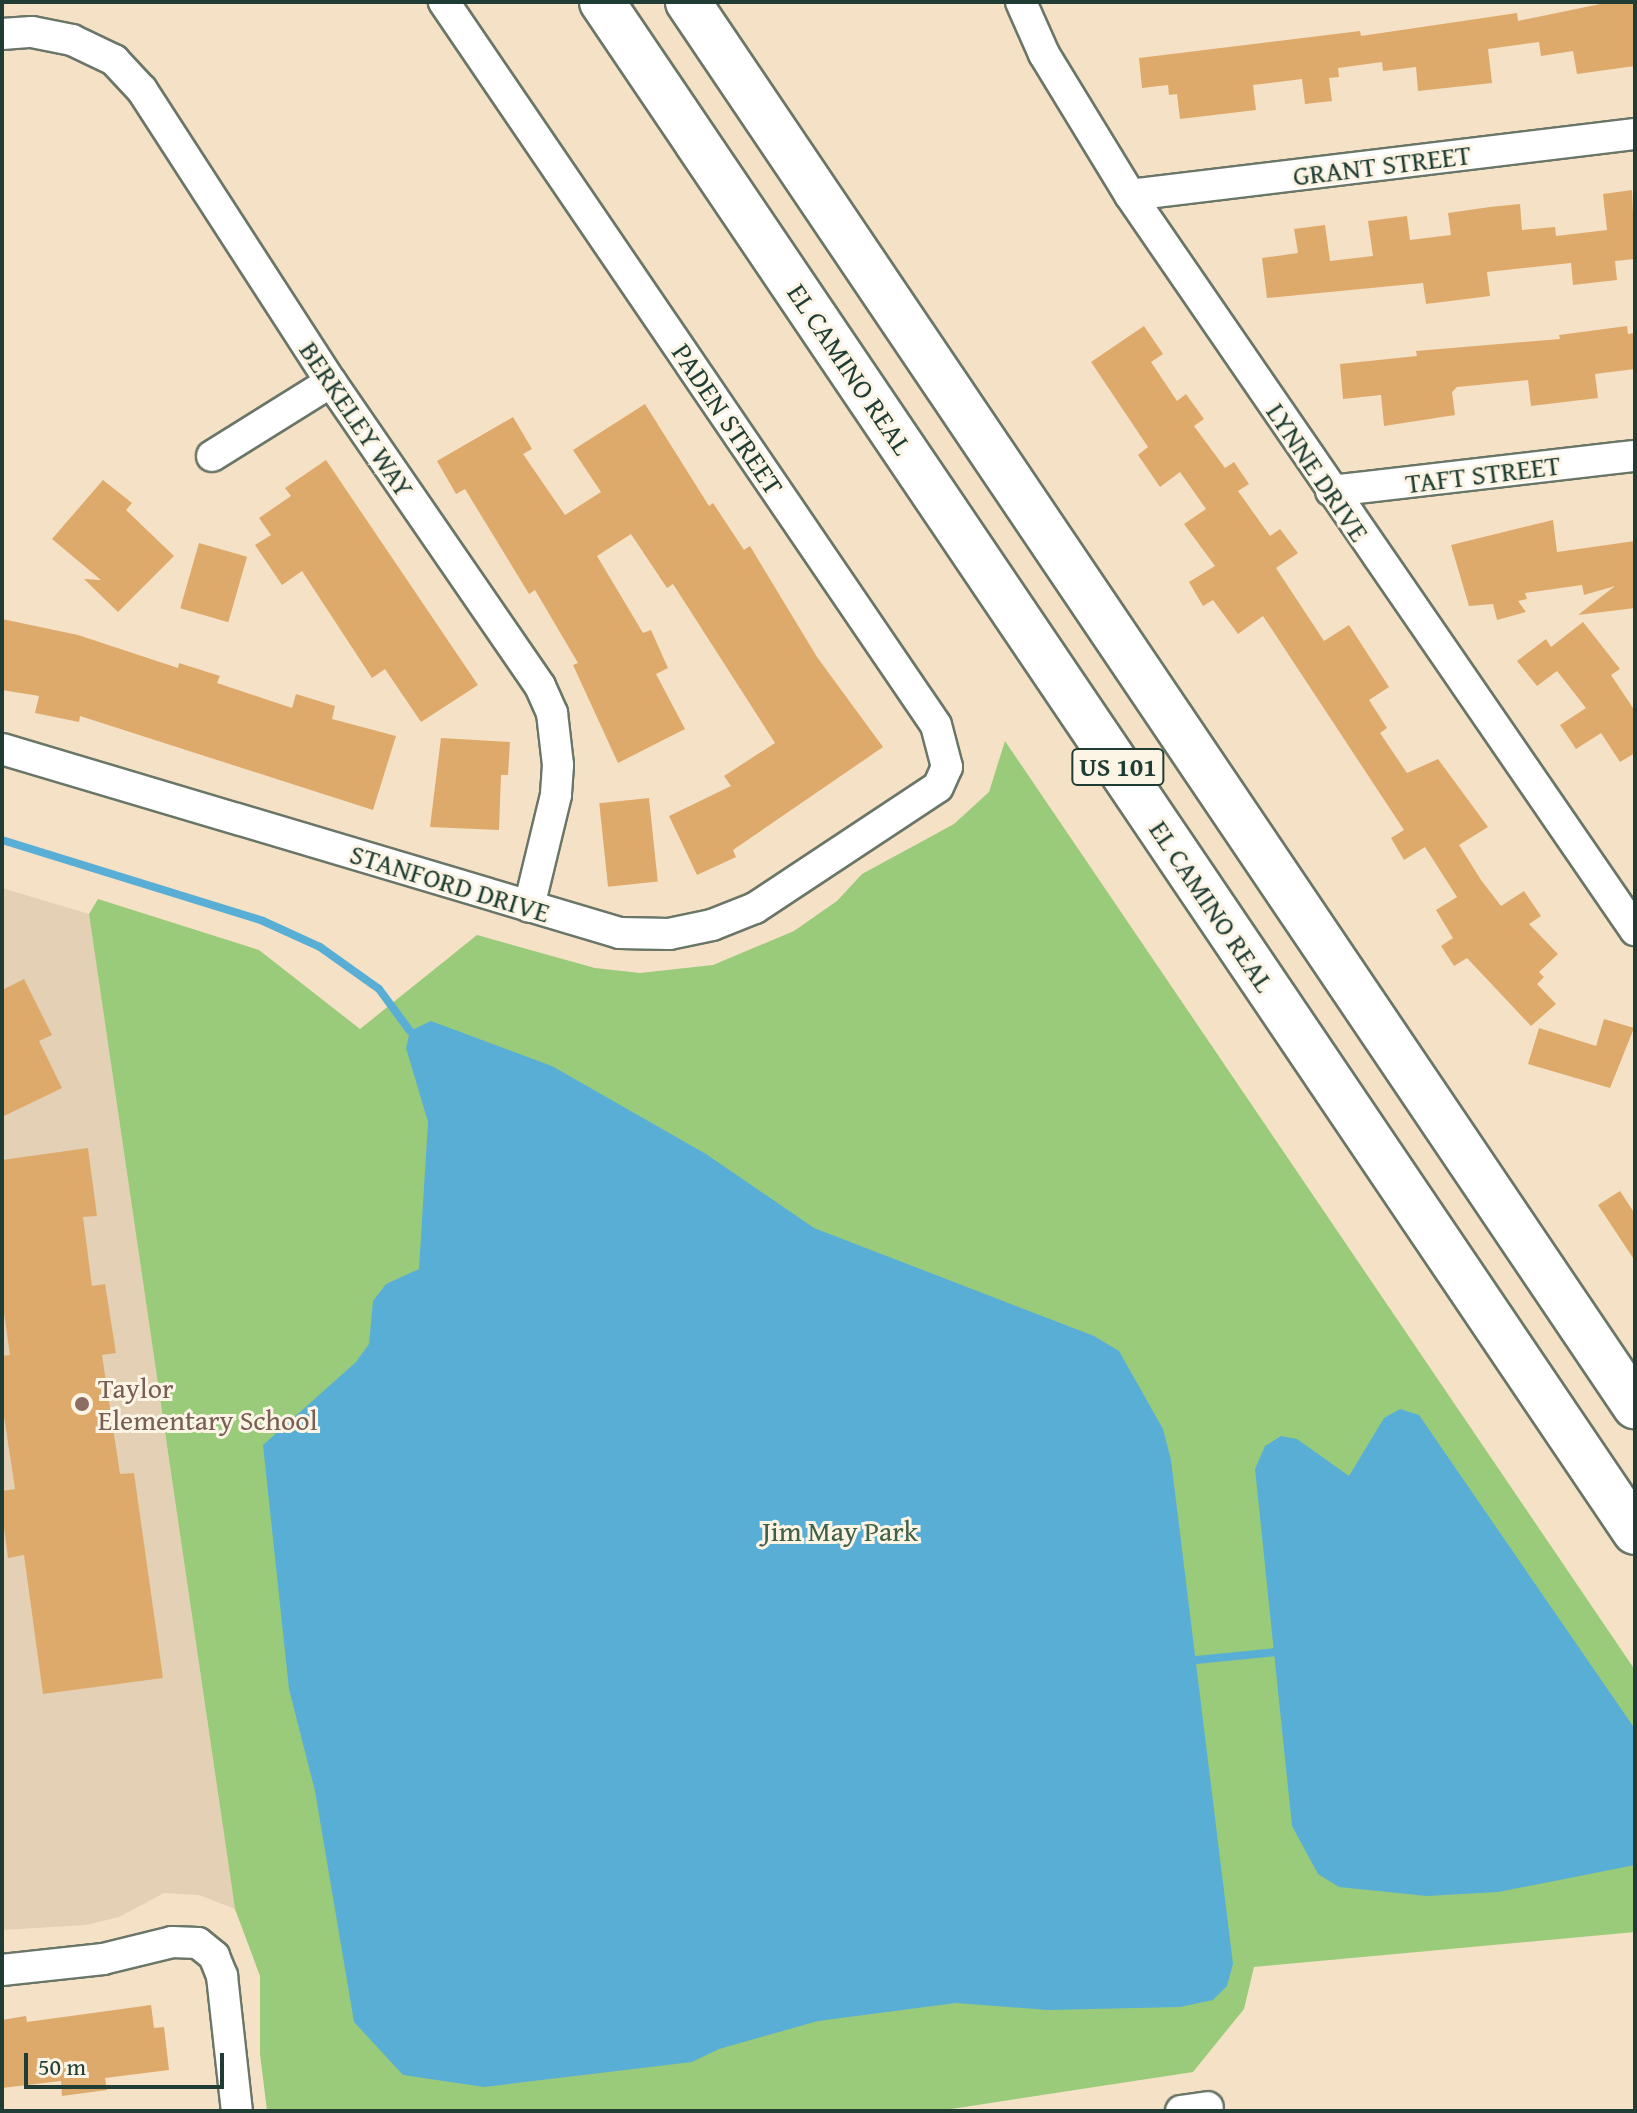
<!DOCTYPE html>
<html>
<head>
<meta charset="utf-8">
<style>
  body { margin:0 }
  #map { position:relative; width:1637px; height:2113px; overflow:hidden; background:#f5e1c5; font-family:"Gentium Book Plus",serif }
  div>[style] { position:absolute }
  .built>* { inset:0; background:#e4d1b5 }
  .green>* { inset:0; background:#9acb7b }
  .water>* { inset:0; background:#59aed5 }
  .stream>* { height:8px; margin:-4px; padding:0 4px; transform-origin:4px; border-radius:4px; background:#59aed5 }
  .building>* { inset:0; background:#deaa6b; transform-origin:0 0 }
  .roads { filter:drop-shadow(2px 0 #6a7667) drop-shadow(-2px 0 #6a7667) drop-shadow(0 2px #6a7667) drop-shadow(0 -2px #6a7667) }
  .minor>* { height:30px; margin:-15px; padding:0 15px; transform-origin:15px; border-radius:15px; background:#fff }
  .motorway>* { height:44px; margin:-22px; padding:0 22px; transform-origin:22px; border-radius:22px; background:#fff }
  .dots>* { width:22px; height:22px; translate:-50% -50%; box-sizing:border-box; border:4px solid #fcf5e5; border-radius:50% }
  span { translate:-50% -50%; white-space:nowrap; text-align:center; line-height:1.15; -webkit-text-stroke:6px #fcf5e5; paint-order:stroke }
  .shield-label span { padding:2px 6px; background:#fcf5e5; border:2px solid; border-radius:6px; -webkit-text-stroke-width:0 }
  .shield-label { font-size:26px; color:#1f3d34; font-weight:700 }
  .street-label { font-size:28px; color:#1f3d34 }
  .education-label { font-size:28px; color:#785e54 }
  .left { translate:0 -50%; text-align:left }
  .park-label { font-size:28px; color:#3e6046 }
  .frame { position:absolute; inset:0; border:4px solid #1f3d34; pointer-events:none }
  .scale { position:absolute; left:24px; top:2053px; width:200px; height:36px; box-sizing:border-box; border:4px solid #1f3d34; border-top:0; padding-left:10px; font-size:24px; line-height:28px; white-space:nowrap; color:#1f3d34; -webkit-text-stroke:6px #fcf5e5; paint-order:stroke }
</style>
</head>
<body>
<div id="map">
  <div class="built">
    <i style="clip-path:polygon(2px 888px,89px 914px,235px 1909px,199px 1895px,164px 1893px,119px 1917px,86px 1925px,2px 1930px)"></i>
  </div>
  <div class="green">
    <i style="clip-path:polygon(1005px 741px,1635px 1670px,1635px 1932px,1254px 1967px,1244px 2009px,1193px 2072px,938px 2111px,267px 2111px,260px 2054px,260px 1976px,235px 1909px,89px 914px,98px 899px,259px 950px,360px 1029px,477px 935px,595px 968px,640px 973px,713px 965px,794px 931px,837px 901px,862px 874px,954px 824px,989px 792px)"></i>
  </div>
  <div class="water">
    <i style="clip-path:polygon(431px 1021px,552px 1066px,706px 1154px,814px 1228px,1094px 1336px,1119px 1351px,1163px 1429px,1171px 1460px,1233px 1964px,1227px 1986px,1213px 2000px,1180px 2007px,1048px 2010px,956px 2003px,818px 2021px,719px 2049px,692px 2062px,484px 2087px,403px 2075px,354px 2022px,315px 1791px,289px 1689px,263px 1445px,356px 1362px,369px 1344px,373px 1301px,386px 1284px,419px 1269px,428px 1122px,406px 1048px,410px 1031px)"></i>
    <i style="clip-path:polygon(1400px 1409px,1419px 1415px,1635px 1729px,1635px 1865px,1498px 1892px,1427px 1896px,1339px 1887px,1318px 1874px,1292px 1826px,1255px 1469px,1265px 1446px,1281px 1436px,1297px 1439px,1349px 1476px,1384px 1418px)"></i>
  </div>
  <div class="stream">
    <i style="left:2px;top:840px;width:273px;rotate:17.2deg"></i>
    <i style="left:263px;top:921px;width:63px;rotate:24.5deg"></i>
    <i style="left:320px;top:947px;width:72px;rotate:35.4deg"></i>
    <i style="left:379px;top:989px;width:52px;rotate:53.6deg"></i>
    <i style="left:1196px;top:1660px;width:80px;rotate:-5.7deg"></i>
  </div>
  <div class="building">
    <i style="clip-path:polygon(1610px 2px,1635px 2px,1635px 66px,1577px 74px,1573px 51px,1541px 56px,1539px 42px,1488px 49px,1492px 83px,1418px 91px,1416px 67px,1383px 71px,1382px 62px,1338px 68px,1339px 77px,1329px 78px,1332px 101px,1305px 104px,1302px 79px,1253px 85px,1256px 110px,1180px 119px,1177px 94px,1169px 95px,1168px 85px,1142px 88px,1139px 58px,1360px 31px,1361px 36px,1517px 13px,1518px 21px)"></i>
    <i style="clip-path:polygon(1632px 190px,1635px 259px,1615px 261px,1617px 280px,1573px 285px,1571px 263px,1487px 272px,1490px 296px,1426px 304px,1423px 283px,1267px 298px,1262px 258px,1298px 253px,1294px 229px,1325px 225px,1330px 261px,1373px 256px,1368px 221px,1407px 216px,1410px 240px,1451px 235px,1448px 213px,1490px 207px,1520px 204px,1522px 230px,1555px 227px,1556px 236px,1607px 230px,1603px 194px)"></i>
    <i style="clip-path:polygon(1144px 326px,1163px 354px,1151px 362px,1177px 401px,1186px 394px,1204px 419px,1194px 426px,1225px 468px,1234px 462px,1249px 484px,1238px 491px,1270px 536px,1280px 529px,1298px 553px,1276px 568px,1324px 641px,1349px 625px,1389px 687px,1369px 700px,1387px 728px,1380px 733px,1407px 773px,1438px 759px,1488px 827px,1459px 845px,1481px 880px,1501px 906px,1524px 891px,1541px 916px,1529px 924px,1558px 954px,1539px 972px,1544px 977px,1537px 984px,1556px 1004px,1531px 1026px,1467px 958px,1454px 966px,1441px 946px,1453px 938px,1436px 910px,1457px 897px,1425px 847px,1404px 860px,1391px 838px,1404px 830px,1263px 616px,1238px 634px,1213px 600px,1203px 606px,1189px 582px,1215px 566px,1184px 524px,1206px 509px,1180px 472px,1160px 487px,1138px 455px,1148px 447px,1091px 362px)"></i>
    <i style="clip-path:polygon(1627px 326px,1628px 334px,1635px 333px,1635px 369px,1595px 374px,1598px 398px,1531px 406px,1528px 380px,1457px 387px,1452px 392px,1455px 415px,1384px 426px,1381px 395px,1343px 399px,1340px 364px,1417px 356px,1416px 351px,1560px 339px,1559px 335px)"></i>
    <i style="clip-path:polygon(645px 404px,709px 506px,713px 503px,744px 550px,750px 546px,817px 657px,883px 747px,733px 850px,736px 857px,697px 875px,669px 816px,731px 786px,724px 776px,775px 743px,673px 584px,667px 588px,631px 534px,597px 556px,643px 633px,651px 630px,668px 668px,656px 674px,685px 729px,618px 763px,573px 665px,578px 663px,535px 590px,529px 594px,465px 489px,456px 494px,437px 461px,513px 417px,532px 449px,523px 454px,565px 515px,601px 492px,573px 450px)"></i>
    <i style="clip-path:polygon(326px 460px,478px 685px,421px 722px,385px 669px,372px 678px,302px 571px,282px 585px,255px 545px,271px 535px,259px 518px,291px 496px,285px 488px)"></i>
    <i style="clip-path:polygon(103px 480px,132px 503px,126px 510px,174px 556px,118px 612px,84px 579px,101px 580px,52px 539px)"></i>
    <i style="clip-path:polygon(1553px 520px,1557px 552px,1635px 541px,1635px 608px,1578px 615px,1615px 586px,1584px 595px,1582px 585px,1525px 593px,1527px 599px,1518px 601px,1526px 612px,1497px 620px,1493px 604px,1469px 606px,1451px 545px)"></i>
    <i style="left:199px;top:543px;width:50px;height:68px;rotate:16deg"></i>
    <i style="clip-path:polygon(2px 619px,78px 635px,178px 668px,179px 663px,220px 676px,217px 683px,292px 708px,296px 694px,335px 706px,332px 719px,396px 736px,373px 810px,80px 716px,79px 722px,35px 713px,39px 696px,2px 690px)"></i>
    <i style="clip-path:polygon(1583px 622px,1620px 669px,1611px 675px,1635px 711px,1635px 753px,1620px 762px,1601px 733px,1576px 749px,1560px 725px,1586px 708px,1557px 671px,1537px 686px,1517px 661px,1546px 639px,1551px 647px)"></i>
    <i style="clip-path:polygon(441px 738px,510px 742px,508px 775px,501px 775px,499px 830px,430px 827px)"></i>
    <i style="left:649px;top:798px;width:84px;height:50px;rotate:84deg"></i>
    <i style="clip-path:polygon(24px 979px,52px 1035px,39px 1041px,62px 1088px,2px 1117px,2px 990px)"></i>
    <i style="clip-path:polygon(1604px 1019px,1634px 1028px,1610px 1088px,1528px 1064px,1539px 1028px,1596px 1046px)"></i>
    <i style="clip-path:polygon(88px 1148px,97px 1216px,83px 1217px,92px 1286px,105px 1284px,116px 1353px,102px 1355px,120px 1474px,134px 1473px,163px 1678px,43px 1694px,24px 1555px,8px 1558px,2px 1512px,2px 1491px,15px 1489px,2px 1403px,2px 1356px,10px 1355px,2px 1299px,2px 1160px)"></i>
    <i style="clip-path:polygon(1620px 1191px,1635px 1214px,1635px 1261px,1598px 1205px)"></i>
    <i style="clip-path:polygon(151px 2005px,154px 2028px,164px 2027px,169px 2070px,105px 2078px,107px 2090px,62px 2096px,61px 2081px,2px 2088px,2px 2020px,26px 2016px,27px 2022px)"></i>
  </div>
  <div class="roads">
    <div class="minor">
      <i style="left:1021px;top:2px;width:57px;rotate:66.1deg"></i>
      <i style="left:1044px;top:54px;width:165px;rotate:58.6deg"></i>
      <i style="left:1130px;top:195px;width:892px;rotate:55.51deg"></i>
      <i style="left:2px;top:34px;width:30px;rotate:-4deg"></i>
      <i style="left:32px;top:32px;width:41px;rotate:11.3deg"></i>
      <i style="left:72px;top:40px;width:47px;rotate:25.5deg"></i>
      <i style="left:114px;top:60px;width:41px;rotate:47deg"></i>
      <i style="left:142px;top:90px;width:348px;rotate:57.1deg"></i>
      <i style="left:331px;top:382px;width:369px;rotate:55.5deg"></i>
      <i style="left:540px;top:686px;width:30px;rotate:66deg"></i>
      <i style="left:552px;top:713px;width:52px;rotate:83.4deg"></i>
      <i style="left:558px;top:765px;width:30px;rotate:94deg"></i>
      <i style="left:556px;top:795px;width:115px;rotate:103.6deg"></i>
      <i style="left:1130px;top:195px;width:509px;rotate:-6.89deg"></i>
      <i style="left:212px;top:456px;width:140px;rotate:-31.9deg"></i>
      <i style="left:1331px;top:491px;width:306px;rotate:-6.6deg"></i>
      <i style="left:2px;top:749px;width:645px;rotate:16.58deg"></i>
      <i style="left:620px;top:933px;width:49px;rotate:1.2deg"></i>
      <i style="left:669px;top:934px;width:44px;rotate:-11.8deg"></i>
      <i style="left:712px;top:925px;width:46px;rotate:-21.6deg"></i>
      <i style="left:755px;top:908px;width:219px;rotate:-33.5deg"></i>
      <i style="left:938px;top:787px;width:22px;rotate:-66deg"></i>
      <i style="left:947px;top:767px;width:43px;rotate:-104.7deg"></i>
      <i style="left:936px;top:725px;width:875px;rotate:-124.24deg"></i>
      <i style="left:2px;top:1970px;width:102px;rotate:-6.2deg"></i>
      <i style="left:103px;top:1959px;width:71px;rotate:-13.8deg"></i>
      <i style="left:172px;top:1942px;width:26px;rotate:2deg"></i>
      <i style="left:198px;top:1943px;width:21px;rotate:39deg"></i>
      <i style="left:214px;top:1956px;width:22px;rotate:68deg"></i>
      <i style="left:222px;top:1976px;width:136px;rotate:83.7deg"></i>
      <i style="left:1181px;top:2111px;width:27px;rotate:-8deg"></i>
    </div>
    <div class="motorway">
      <i style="left:602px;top:2px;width:1846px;rotate:55.97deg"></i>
      <i style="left:688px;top:2px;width:1694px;rotate:56deg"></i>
    </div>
  </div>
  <div class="dots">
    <i style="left:82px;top:1404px;background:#8d6e63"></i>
  </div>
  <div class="shield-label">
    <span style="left:1118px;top:767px">US 101</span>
  </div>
  <div class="street-label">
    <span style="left:1382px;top:165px;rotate:-7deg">GRANT STREET</span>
    <span style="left:850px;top:369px;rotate:56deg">EL CAMINO REAL</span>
    <span style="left:357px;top:419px;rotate:56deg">BERKELEY WAY</span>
    <span style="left:728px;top:419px;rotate:56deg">PADEN STREET</span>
    <span style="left:1318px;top:472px;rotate:56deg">LYNNE DRIVE</span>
    <span style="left:1483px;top:474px;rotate:-7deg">TAFT STREET</span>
    <span style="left:450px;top:883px;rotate:17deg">STANFORD DRIVE</span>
    <span style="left:1212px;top:906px;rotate:56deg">EL CAMINO REAL</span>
  </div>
  <div class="education-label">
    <span class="left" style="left:98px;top:1404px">Taylor<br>Elementary School</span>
  </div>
  <div class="park-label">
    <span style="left:840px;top:1531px">Jim May Park</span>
  </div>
  <div class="frame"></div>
  <div class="scale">50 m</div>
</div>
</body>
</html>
